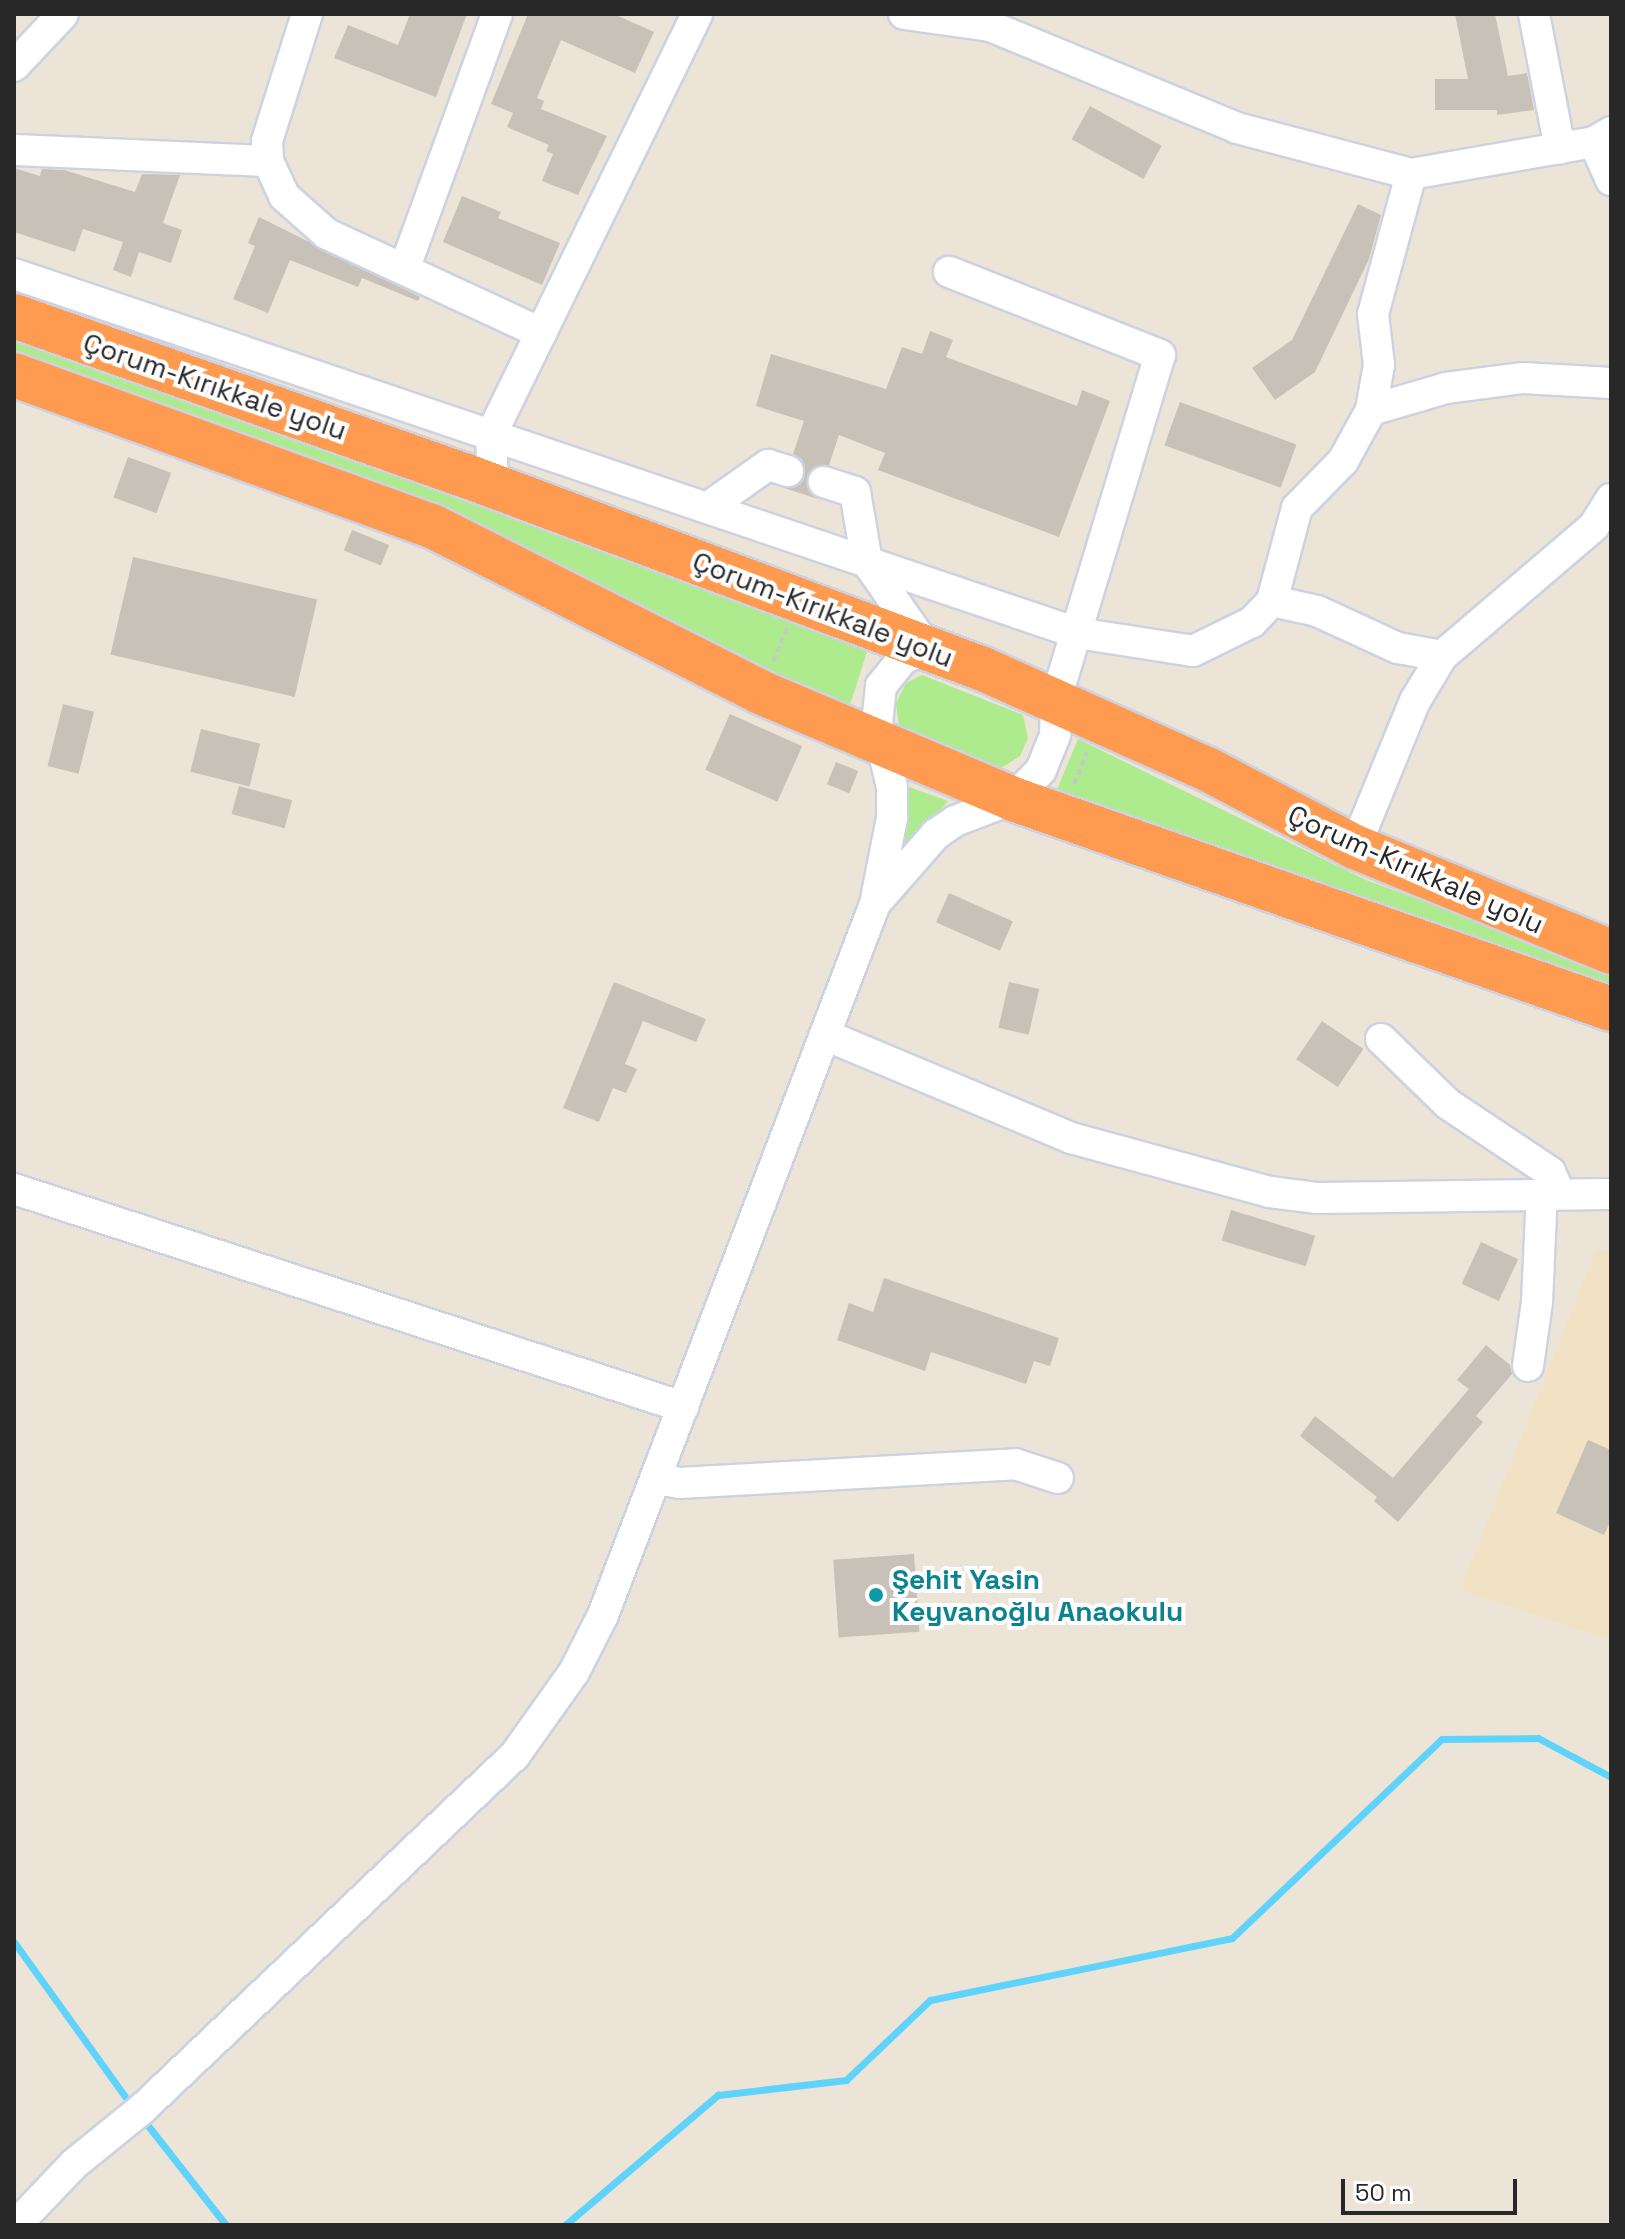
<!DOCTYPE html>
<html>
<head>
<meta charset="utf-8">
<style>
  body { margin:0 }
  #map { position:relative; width:1625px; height:2239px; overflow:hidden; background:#ede4d8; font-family:"Space Grotesk",sans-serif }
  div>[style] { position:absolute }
  .education>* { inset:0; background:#f1e2c5 }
  .green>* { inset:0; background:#aeea8e }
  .stream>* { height:7px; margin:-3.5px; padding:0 3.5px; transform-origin:3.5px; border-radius:3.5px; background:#5fd3fb }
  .building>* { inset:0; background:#c8c1b8; transform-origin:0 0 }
  .path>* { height:4px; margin-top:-2px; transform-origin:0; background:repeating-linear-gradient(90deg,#c7c7c7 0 6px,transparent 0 10px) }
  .roads { filter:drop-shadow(2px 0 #cdd2e3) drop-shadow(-2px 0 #cdd2e3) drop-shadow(0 2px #cdd2e3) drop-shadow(0 -2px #cdd2e3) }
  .minor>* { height:30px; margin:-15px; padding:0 15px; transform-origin:15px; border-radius:15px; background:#fff }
  .highway>* { height:44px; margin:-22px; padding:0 22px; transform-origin:22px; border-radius:22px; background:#ff9b51 }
  .dots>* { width:22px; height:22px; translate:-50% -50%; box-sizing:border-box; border:4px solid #fff; border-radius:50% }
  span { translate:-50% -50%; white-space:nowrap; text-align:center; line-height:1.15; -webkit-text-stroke:8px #fff; paint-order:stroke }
  .street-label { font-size:28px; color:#282828 }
  .culture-label { font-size:28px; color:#0d838f; font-weight:700 }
  .left { translate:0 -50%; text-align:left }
  .frame { position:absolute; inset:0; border:16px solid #282828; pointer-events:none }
  .scale { position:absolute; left:1341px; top:2179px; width:176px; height:36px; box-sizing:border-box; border:4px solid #282828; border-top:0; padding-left:10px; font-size:24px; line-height:28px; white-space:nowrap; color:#282828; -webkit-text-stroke:6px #fff; paint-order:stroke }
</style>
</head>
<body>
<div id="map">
  <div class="education">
    <i style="clip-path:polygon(1596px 1250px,1611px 1250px,1611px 1640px,1460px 1590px)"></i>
  </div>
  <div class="green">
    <i style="clip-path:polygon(14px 337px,868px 649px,849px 708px,605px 590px,14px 358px)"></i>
    <i style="clip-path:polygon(922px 675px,1023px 715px,1028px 738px,1020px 756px,1001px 768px,990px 767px,909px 734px,899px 726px,896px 703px,906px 683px)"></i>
    <i style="clip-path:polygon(1078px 739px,1366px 880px,1611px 970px,1611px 987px,1056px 792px)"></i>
    <i style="clip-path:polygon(909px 787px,948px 801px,891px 870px)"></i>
  </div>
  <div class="stream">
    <i style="left:14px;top:1942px;width:206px;rotate:54.3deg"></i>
    <i style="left:142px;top:2118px;width:136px;rotate:51.9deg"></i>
    <i style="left:565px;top:2225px;width:201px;rotate:-40.4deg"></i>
    <i style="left:718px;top:2095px;width:129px;rotate:-6.7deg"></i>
    <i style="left:846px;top:2080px;width:116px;rotate:-43.6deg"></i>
    <i style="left:930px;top:2000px;width:308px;rotate:-11.6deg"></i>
    <i style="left:1232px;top:1938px;width:289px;rotate:-43.5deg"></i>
    <i style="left:1442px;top:1739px;width:96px;rotate:-0.6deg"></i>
    <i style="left:1538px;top:1738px;width:83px;rotate:28.1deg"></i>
  </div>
  <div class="building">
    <i style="clip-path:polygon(410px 14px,467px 14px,436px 97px,334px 58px,348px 25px,398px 45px)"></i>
    <i style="clip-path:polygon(528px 14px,614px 14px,654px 32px,635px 73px,561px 40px,537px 98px,544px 101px,541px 109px,607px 136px,578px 195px,542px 181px,553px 154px,546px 151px,549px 145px,507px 127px,513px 113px,491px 104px)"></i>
    <i style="clip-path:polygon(1455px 14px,1495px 14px,1508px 76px,1527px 73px,1534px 110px,1497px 115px,1497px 110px,1435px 110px,1435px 79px,1468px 79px)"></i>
    <i style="left:1090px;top:106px;width:82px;height:38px;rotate:29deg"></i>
    <i style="clip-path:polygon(14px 168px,40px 176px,42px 169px,64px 170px,135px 192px,142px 174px,180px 175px,163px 223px,182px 230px,171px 263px,139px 252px,131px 277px,113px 270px,123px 242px,83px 229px,75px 252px,14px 232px)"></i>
    <i style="clip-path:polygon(462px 196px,501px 212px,498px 218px,560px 243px,542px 285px,443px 242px)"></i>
    <i style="clip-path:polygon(1358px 204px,1381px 215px,1369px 259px,1315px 372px,1275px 400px,1252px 368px,1292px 340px)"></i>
    <i style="clip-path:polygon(259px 217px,420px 297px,418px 301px,362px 278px,358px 287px,290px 260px,268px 313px,233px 299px,255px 246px,248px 243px)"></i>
    <i style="clip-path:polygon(930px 331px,953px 340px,946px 357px,1077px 406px,1082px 390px,1110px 401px,1059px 537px,878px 470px,885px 453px,839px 435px,829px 465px,819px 465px,807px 476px,807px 487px,818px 499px,784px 488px,800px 485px,805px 475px,802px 459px,793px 454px,804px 421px,756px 406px,771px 354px,886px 389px,902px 347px,922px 354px)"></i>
    <i style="left:1180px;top:402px;width:124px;height:46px;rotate:20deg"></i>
    <i style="left:128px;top:457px;width:46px;height:43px;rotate:20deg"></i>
    <i style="left:352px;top:530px;width:40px;height:22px;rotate:22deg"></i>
    <i style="left:133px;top:557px;width:189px;height:100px;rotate:13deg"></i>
    <i style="left:63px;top:704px;width:32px;height:64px;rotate:14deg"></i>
    <i style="left:730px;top:714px;width:79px;height:61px;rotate:24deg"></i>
    <i style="left:201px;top:729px;width:61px;height:44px;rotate:14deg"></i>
    <i style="left:836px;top:762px;width:24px;height:24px;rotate:22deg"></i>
    <i style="left:239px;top:786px;width:55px;height:29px;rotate:15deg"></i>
    <i style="left:949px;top:893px;width:70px;height:32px;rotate:24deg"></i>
    <i style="clip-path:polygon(614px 982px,706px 1019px,696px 1042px,643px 1021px,625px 1064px,637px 1069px,626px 1093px,613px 1088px,599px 1122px,563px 1108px)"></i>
    <i style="left:1009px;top:982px;width:31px;height:47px;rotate:13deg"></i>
    <i style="left:1322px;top:1021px;width:50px;height:46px;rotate:34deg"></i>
    <i style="left:1231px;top:1210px;width:88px;height:32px;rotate:17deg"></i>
    <i style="left:1481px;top:1242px;width:41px;height:46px;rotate:25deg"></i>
    <i style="clip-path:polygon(884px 1278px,1059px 1338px,1050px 1366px,1034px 1361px,1026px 1384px,931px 1352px,925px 1371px,837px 1340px,849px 1303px,873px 1312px)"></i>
    <i style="clip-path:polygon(1486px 1345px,1510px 1365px,1512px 1374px,1476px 1416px,1483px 1422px,1398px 1522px,1374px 1501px,1377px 1497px,1300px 1436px,1315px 1416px,1393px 1478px,1469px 1389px,1457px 1380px)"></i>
    <i style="clip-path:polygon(1588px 1440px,1611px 1450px,1611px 1520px,1604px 1535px,1556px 1513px)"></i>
    <i style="left:914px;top:1554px;width:78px;height:81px;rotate:86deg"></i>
  </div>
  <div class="path">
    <i style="left:773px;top:661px;width:36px;rotate:-67deg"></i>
    <i style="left:1074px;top:784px;width:35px;rotate:-68deg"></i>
  </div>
  <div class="roads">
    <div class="minor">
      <i style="left:307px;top:14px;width:133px;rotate:107.5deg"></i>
      <i style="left:267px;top:141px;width:20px;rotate:87deg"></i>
      <i style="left:268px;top:161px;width:38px;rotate:65deg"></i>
      <i style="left:284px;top:196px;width:57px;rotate:41.5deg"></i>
      <i style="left:327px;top:234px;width:236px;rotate:24.8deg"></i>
      <i style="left:904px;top:14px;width:87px;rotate:7.9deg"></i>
      <i style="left:990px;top:26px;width:267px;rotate:22.4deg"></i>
      <i style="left:1237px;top:128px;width:180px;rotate:14.8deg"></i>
      <i style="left:1411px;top:174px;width:186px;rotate:-9.9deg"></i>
      <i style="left:1594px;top:142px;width:20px;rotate:-30deg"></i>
      <i style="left:1534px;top:14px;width:137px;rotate:79.1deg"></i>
      <i style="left:14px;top:66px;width:71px;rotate:-46.7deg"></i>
      <i style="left:1594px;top:142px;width:42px;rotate:65.9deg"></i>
      <i style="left:14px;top:150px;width:254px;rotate:2.5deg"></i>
      <i style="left:405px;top:267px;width:269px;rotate:-70deg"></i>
      <i style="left:14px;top:274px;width:1122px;rotate:18.66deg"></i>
      <i style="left:1077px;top:633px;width:117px;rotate:8.8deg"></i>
      <i style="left:1193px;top:651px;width:66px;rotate:-26.2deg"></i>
      <i style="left:1252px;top:622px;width:29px;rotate:-46deg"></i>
      <i style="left:1272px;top:601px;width:96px;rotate:-75deg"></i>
      <i style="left:1297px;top:508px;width:66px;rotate:-45.6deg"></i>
      <i style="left:1343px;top:461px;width:58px;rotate:-61.2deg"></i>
      <i style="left:1371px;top:410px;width:78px;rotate:-16.3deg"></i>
      <i style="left:1446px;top:388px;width:78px;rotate:-7.4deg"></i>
      <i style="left:1523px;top:378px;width:88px;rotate:3.3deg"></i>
      <i style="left:1371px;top:410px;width:46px;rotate:-79.9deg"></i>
      <i style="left:1379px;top:365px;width:51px;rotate:-96.7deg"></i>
      <i style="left:1373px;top:314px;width:145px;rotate:-74.8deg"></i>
      <i style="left:493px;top:486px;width:51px;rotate:-92.2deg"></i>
      <i style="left:491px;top:435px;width:469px;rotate:-63.9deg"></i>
      <i style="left:707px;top:508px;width:75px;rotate:-35.2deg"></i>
      <i style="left:768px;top:465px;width:21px;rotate:17deg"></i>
      <i style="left:1272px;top:601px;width:46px;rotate:12.5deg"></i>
      <i style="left:1317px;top:611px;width:89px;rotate:24.6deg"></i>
      <i style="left:1398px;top:648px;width:45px;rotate:10.3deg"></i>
      <i style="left:1442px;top:656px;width:200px;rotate:-40.5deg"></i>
      <i style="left:1594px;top:526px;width:32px;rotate:-58deg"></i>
      <i style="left:1355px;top:847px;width:158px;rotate:-67.7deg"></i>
      <i style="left:1415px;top:701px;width:52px;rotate:-59deg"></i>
      <i style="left:879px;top:899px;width:86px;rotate:-48.8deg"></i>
      <i style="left:936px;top:834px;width:23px;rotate:-34deg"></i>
      <i style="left:955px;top:821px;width:62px;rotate:-20.8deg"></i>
      <i style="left:1013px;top:799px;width:40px;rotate:-46deg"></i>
      <i style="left:1041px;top:770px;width:38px;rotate:-68deg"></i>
      <i style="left:1055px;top:735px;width:36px;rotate:-88deg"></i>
      <i style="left:1056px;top:699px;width:359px;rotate:-73.2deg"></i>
      <i style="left:1160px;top:355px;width:227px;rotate:-158.5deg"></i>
      <i style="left:825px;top:1035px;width:267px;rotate:22.7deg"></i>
      <i style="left:1071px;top:1138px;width:206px;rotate:15.2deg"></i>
      <i style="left:1270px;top:1192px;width:46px;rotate:7.4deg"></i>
      <i style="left:1316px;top:1198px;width:295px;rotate:-0.8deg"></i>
      <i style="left:1381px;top:1039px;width:93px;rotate:44.1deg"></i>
      <i style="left:1448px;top:1104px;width:123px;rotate:33.7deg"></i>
      <i style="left:1550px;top:1172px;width:23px;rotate:65deg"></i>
      <i style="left:14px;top:1189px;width:704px;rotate:18.05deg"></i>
      <i style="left:1528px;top:1366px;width:65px;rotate:-82deg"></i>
      <i style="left:1537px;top:1302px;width:109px;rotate:-87.4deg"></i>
      <i style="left:657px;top:1479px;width:23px;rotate:10deg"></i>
      <i style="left:680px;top:1483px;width:336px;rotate:-3.2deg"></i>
      <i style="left:1015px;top:1464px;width:45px;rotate:18deg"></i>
      <i style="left:16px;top:2225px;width:84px;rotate:-46.4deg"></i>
      <i style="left:74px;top:2164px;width:87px;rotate:-39deg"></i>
      <i style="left:142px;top:2109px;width:514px;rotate:-43.5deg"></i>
      <i style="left:515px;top:1755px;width:102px;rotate:-54.6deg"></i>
      <i style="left:574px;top:1672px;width:64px;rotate:-63deg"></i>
      <i style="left:603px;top:1615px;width:761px;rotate:-69.07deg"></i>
      <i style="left:875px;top:904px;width:88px;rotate:-78.8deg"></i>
      <i style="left:892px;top:818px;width:31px;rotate:-90deg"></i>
      <i style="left:892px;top:787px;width:65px;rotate:-103.4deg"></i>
      <i style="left:877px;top:724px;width:38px;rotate:-84deg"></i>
      <i style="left:881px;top:686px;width:35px;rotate:-51deg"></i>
      <i style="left:903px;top:659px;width:26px;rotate:-25deg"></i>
      <i style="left:927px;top:648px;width:105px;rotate:-124.9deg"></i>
      <i style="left:867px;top:562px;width:71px;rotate:-99.7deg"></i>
      <i style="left:855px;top:492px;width:33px;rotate:-162deg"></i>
    </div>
    <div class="highway">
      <i style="left:14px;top:316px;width:477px;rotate:19.5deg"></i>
      <i style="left:464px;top:475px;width:554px;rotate:20.5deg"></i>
      <i style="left:983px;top:669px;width:245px;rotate:24.1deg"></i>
      <i style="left:1207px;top:769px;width:167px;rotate:27.8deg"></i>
      <i style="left:1355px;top:847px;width:277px;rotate:22.3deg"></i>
      <i style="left:14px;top:375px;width:444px;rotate:19.9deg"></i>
      <i style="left:432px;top:526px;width:368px;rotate:26.8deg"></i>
      <i style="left:760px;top:692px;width:275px;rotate:22.9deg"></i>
      <i style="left:1013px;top:799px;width:634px;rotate:19.35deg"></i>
    </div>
  </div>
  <div class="dots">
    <i style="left:876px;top:1595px;background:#0f9aa8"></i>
  </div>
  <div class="street-label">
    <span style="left:215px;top:386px;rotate:19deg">Çorum-Kırıkkale yolu</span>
    <span style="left:823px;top:609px;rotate:21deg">Çorum-Kırıkkale yolu</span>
    <span style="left:1416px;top:869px;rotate:24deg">Çorum-Kırıkkale yolu</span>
  </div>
  <div class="culture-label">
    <span class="left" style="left:892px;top:1595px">Şehit Yasin<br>Keyvanoğlu Anaokulu</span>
  </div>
  <div class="frame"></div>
  <div class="scale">50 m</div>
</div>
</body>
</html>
